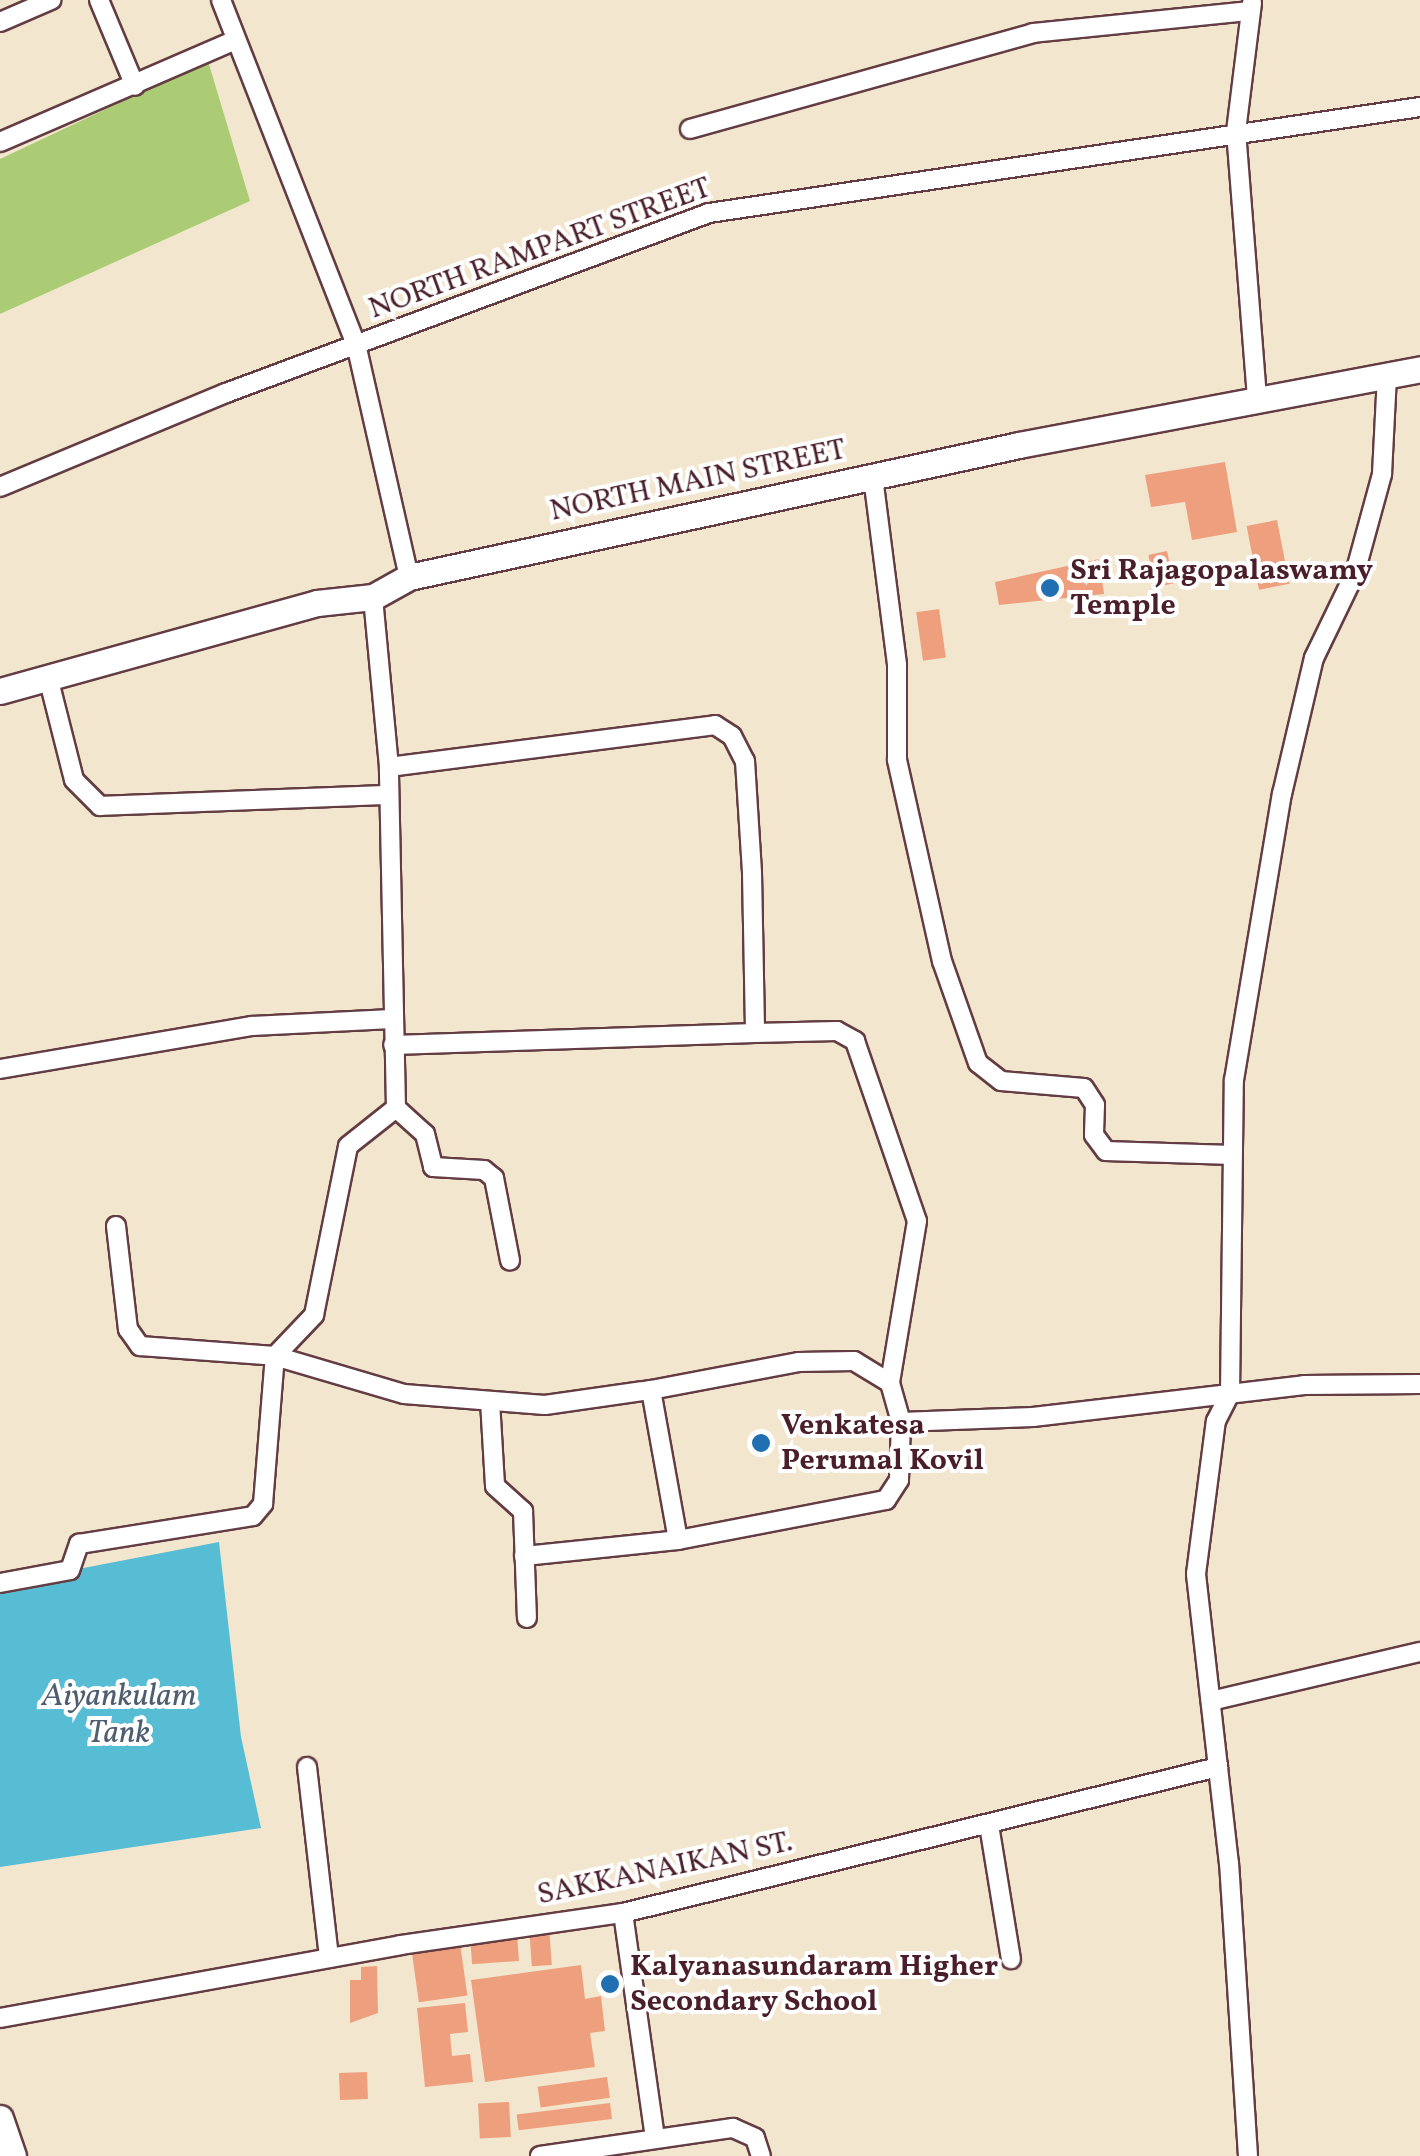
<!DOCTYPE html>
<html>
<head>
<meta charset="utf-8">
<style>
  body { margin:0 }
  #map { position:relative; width:1420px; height:2156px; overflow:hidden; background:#f3e6ce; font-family:Vollkorn,serif }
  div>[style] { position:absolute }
  .green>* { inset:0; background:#abcc75 }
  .water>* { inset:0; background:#57bdd4 }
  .building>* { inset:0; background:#ee9f7d; transform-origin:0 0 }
  .roads { filter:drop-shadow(2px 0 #633d43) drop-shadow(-2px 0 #633d43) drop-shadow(0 2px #633d43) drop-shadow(0 -2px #633d43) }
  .street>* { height:18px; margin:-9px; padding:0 9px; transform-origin:9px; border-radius:9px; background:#fff }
  .secondary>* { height:25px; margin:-12.5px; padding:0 12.5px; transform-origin:12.5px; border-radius:12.5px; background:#fff }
  .dots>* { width:28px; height:28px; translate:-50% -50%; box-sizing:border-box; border:5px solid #fff; border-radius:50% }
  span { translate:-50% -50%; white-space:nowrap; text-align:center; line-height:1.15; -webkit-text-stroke:8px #fff; paint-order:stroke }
  .street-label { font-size:30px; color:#4a1f2b }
  .poi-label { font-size:30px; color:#4a1f2b; font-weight:700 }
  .left { translate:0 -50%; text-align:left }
  .water-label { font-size:32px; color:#4f5e6f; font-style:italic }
</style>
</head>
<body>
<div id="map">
  <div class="green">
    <i style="clip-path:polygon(208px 61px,250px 201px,0 314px,0 159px)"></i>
  </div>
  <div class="water">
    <i style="clip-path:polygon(219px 1542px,241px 1737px,261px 1828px,0 1867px,0 1584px)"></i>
  </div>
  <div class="building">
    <i style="clip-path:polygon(1225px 462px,1237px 532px,1192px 540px,1185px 502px,1151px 507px,1145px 475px)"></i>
    <i style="left:1277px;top:520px;width:65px;height:31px;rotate:79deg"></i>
    <i style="left:1167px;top:551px;width:33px;height:19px;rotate:78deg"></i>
    <i style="clip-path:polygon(1099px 559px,1104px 594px,999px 605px,995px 582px)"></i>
    <i style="left:939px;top:609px;width:49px;height:23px;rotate:82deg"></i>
    <i style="left:549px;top:1925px;width:40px;height:20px;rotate:86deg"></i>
    <i style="left:517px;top:1933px;width:28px;height:47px;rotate:86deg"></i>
    <i style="left:460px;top:1943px;width:53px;height:49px;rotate:82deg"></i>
    <i style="clip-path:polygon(581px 1965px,585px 1999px,601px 1996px,605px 2031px,590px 2033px,595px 2067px,485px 2082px,471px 1980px)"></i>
    <i style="clip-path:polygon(377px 1966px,378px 2013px,350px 2023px,350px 1980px,361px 1980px,361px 1967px)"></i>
    <i style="clip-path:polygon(465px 2003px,468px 2032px,450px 2034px,452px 2056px,470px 2054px,473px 2082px,425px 2087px,417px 2008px)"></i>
    <i style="left:367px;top:2072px;width:27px;height:28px;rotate:88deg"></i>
    <i style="left:607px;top:2077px;width:21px;height:70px;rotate:82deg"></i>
    <i style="left:509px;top:2102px;width:35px;height:31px;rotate:87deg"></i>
    <i style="left:610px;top:2103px;width:16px;height:94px;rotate:83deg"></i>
  </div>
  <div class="roads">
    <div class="street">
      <i style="left:99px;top:0;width:93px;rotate:67.3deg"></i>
      <i style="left:221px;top:0;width:370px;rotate:68.6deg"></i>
      <i style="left:356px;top:344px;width:239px;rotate:77.2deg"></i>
      <i style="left:1252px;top:3px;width:129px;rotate:97.1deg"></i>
      <i style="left:1236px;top:131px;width:270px;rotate:85.5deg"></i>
      <i style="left:0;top:22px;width:56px;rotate:-23.3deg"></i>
      <i style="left:690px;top:129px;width:356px;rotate:-15.6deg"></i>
      <i style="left:1033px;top:33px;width:217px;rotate:-5.8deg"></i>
      <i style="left:0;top:142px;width:254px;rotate:-23.4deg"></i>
      <i style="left:873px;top:477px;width:190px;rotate:82.7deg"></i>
      <i style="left:897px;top:665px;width:95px;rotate:90deg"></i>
      <i style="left:897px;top:760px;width:206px;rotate:77.4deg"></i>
      <i style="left:942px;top:961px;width:108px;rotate:70.6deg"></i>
      <i style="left:978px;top:1063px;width:29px;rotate:38deg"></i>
      <i style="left:1001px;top:1081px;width:83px;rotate:4.8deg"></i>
      <i style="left:1084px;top:1088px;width:20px;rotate:57deg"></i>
      <i style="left:1095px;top:1105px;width:30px;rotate:92deg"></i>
      <i style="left:1094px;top:1135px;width:20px;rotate:53deg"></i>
      <i style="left:1106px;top:1151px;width:126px;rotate:1.8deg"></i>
      <i style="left:0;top:487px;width:245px;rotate:-22.6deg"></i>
      <i style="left:226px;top:393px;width:515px;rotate:-20.44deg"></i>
      <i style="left:709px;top:213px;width:719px;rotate:-8.48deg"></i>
      <i style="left:48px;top:677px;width:106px;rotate:75.8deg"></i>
      <i style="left:74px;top:780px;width:37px;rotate:45deg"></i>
      <i style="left:100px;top:806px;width:289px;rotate:-2.2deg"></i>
      <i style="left:389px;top:767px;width:329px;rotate:-7.3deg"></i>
      <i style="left:715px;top:725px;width:20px;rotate:33deg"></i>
      <i style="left:732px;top:736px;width:28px;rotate:63deg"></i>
      <i style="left:745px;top:761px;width:112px;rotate:86.4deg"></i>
      <i style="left:752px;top:873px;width:160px;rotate:88.9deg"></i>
      <i style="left:755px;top:1033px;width:362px;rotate:178.1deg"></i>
      <i style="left:755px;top:1033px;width:82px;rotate:-1.4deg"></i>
      <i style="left:837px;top:1031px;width:21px;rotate:29deg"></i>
      <i style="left:855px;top:1041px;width:190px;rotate:71deg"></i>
      <i style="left:917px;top:1221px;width:164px;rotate:99.5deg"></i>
      <i style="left:0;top:1069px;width:256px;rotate:-9.7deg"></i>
      <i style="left:252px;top:1026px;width:140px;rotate:-2.9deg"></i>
      <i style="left:396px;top:1108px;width:39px;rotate:42deg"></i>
      <i style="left:425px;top:1134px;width:34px;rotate:76deg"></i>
      <i style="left:433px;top:1167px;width:51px;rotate:3.4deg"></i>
      <i style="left:484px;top:1170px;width:13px;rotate:39deg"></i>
      <i style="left:494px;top:1178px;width:84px;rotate:79deg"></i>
      <i style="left:116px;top:1226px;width:104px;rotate:83.4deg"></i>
      <i style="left:128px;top:1329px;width:21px;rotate:55deg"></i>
      <i style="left:140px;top:1346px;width:135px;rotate:4.2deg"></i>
      <i style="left:275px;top:1356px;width:134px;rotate:16.4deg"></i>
      <i style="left:404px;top:1394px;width:141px;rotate:4.5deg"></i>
      <i style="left:545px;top:1405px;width:107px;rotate:-8.1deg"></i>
      <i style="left:651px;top:1390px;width:152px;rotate:79.8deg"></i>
      <i style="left:678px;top:1540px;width:212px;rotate:-10.9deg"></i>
      <i style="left:886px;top:1500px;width:24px;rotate:-57deg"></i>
      <i style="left:899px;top:1480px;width:58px;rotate:-88deg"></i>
      <i style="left:901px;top:1422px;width:132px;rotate:-2.2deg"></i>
      <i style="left:1033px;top:1417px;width:273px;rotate:-6.7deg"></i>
      <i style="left:1304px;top:1385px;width:116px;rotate:-0.5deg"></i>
      <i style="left:651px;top:1390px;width:151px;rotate:-10.7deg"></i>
      <i style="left:799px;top:1362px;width:55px;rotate:-1deg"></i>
      <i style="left:854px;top:1361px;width:42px;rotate:31.4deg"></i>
      <i style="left:890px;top:1383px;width:41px;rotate:74.2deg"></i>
      <i style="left:490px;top:1401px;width:85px;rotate:86.6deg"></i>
      <i style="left:495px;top:1486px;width:38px;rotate:42deg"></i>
      <i style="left:523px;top:1511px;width:107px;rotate:87.9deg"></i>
      <i style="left:524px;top:1556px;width:155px;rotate:-5.9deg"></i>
      <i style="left:0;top:1583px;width:71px;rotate:-10.5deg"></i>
      <i style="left:70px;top:1570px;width:28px;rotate:-71deg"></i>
      <i style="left:79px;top:1544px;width:176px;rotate:-9.1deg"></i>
      <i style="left:253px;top:1516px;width:16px;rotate:-50deg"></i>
      <i style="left:263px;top:1504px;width:148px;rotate:-85.4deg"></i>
      <i style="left:275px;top:1356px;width:57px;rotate:-46.4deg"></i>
      <i style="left:314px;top:1315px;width:172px;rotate:-78.6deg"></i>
      <i style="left:348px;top:1146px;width:61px;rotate:-38.4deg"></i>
      <i style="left:396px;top:1108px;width:341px;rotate:-91.2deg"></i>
      <i style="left:389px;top:767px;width:171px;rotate:-95.4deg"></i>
      <i style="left:1211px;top:1701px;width:215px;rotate:-13.2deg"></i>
      <i style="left:307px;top:1767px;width:192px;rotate:83.4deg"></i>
      <i style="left:989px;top:1825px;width:136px;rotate:80.7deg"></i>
      <i style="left:623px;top:1913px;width:227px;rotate:81.9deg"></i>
      <i style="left:0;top:2018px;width:407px;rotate:-10.3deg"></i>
      <i style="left:400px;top:1945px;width:225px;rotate:-8.2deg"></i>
      <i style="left:623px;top:1913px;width:613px;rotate:-13.79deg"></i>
      <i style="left:540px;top:2156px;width:195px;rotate:-8.3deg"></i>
      <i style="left:733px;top:2128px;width:24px;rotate:24deg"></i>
      <i style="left:755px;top:2138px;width:19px;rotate:72deg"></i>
      <i style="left:1248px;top:2156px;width:293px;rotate:-93.7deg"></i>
      <i style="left:1229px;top:1864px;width:292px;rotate:-96.5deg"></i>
      <i style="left:1196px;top:1574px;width:154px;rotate:-82.6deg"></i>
      <i style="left:1216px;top:1421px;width:30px;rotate:-63deg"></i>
      <i style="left:1230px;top:1394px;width:314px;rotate:-89.3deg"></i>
      <i style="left:1234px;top:1080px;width:290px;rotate:-80.5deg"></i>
      <i style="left:1282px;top:794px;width:140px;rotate:-76.8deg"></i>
      <i style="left:1314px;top:658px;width:94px;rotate:-64.2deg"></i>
      <i style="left:1355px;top:573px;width:103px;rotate:-74.7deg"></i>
      <i style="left:1382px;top:474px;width:98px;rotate:-87.1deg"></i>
    </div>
    <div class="secondary">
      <i style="left:0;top:691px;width:329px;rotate:-15.5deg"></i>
      <i style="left:317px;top:603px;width:56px;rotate:-6.1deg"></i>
      <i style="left:373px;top:597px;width:41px;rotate:-29.1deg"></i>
      <i style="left:409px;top:577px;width:624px;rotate:-12.21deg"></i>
      <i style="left:1019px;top:445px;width:408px;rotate:-10.7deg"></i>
      <i style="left:0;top:2118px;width:40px;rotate:71.1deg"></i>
    </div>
  </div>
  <div class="dots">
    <i style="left:1050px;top:588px;background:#1f6fb2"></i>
    <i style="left:761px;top:1443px;background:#1f6fb2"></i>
    <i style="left:610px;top:1984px;background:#1f6fb2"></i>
  </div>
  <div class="street-label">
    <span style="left:540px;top:249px;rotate:-20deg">NORTH RAMPART STREET</span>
    <span style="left:698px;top:481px;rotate:-12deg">NORTH MAIN STREET</span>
    <span style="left:665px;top:1869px;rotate:-12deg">SAKKANAIKAN ST.</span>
  </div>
  <div class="poi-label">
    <span class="left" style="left:1070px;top:588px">Sri Rajagopalaswamy<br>Temple</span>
    <span class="left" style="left:781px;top:1443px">Venkatesa<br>Perumal Kovil</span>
    <span class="left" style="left:630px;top:1984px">Kalyanasundaram Higher<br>Secondary School</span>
  </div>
  <div class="water-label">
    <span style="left:119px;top:1716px">Aiyankulam<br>Tank</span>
  </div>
</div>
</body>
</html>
